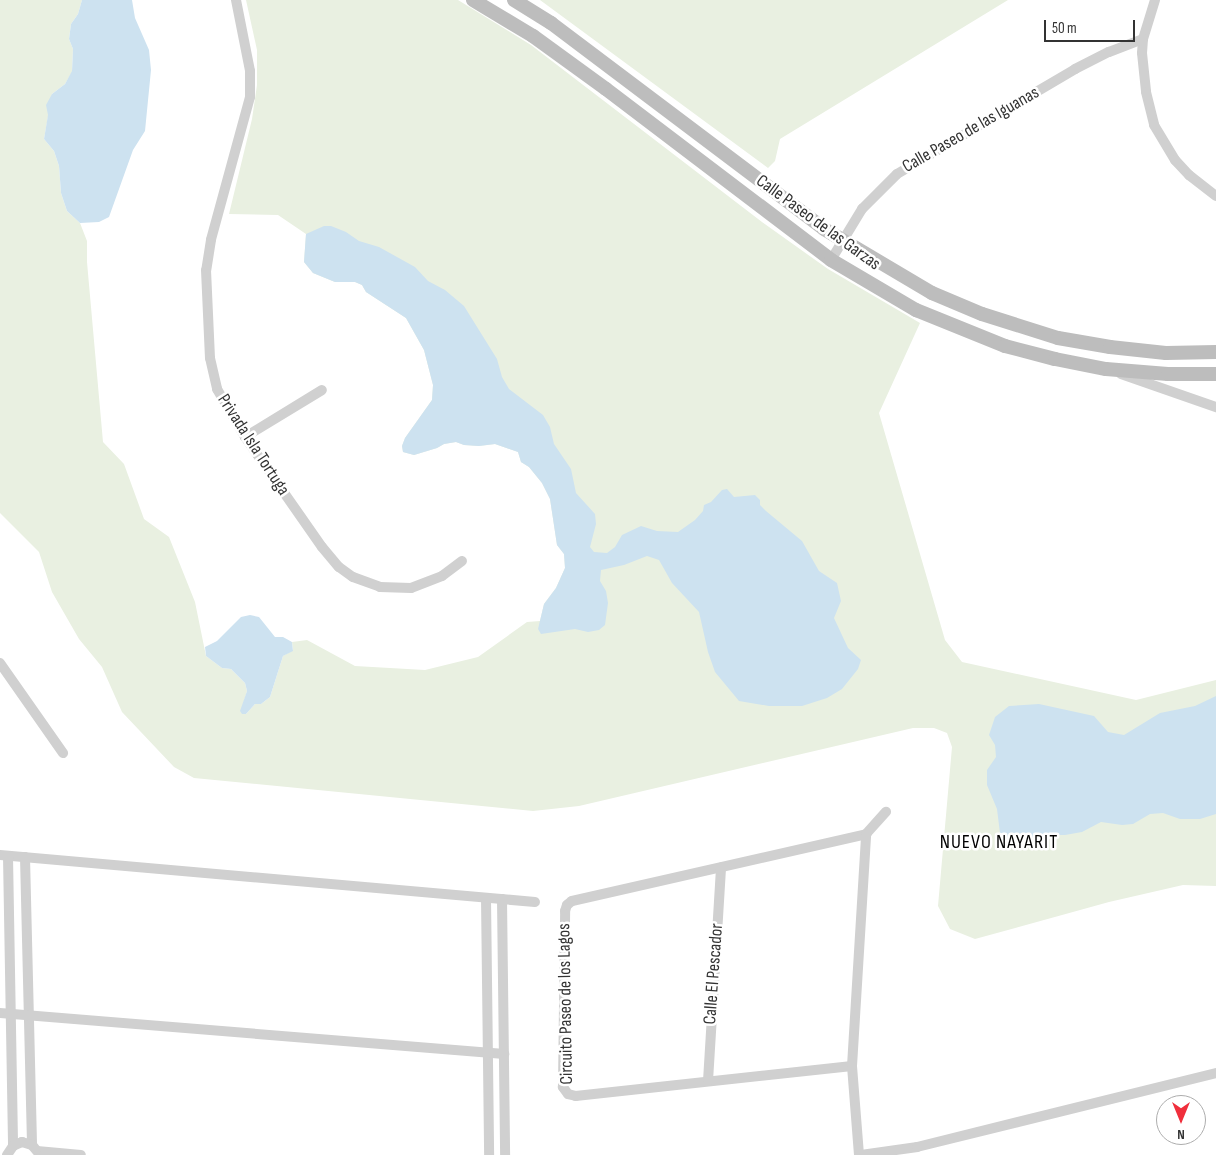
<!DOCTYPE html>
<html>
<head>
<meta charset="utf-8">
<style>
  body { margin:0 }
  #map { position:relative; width:1216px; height:1155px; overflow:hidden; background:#fff; font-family:"Sofia Sans Condensed",sans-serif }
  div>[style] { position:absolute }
  .green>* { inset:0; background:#e9f0e1 }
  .water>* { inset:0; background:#cde2f0 }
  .street>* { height:10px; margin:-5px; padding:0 5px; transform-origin:5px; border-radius:5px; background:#d0d0d0 }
  .secondary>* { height:14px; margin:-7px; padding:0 7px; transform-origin:7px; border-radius:7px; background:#bdbdbd }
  span { translate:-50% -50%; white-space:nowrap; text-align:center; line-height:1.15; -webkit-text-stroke:5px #fff; paint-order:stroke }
  .street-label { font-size:18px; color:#333 }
  .quarter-label { font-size:20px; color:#000; letter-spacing:1px }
  .north { position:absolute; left:1156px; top:1095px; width:50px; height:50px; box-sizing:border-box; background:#fff; border:1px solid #adadad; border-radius:50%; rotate:180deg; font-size:14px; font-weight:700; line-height:20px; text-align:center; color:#333 }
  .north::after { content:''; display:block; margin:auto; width:18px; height:22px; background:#f02f3c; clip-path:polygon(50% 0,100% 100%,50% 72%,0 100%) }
  .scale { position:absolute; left:1044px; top:20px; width:91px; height:22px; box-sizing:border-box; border:2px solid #333; border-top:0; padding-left:6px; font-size:15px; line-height:18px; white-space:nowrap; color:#333; -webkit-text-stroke:4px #fff; paint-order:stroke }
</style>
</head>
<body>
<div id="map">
  <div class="green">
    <i style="clip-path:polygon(0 0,82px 0,78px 14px,71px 24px,69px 39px,73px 49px,72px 72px,65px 84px,52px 94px,44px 139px,54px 151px,59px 166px,61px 193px,67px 211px,80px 223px,87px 241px,87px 262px,103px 442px,124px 464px,144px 519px,169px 537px,195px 602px,206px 656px,222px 668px,231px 669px,245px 683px,247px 691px,241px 711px,246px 714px,255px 704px,261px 704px,270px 697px,283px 656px,293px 650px,292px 642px,307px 640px,355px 666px,425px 670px,478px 657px,527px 622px,540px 621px,544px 604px,556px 588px,565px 568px,564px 554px,557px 545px,550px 499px,542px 483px,529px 467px,521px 462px,518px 452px,495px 444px,479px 446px,464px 445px,456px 442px,444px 444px,437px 448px,414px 455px,403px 452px,402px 446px,405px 438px,432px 400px,433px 385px,424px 350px,406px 318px,366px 292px,362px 285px,355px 282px,335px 282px,313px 273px,304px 262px,306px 234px,278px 215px,229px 214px,252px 119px,257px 85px,257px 50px,246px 0,458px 0,531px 45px,762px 222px,828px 269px,920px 323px,879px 413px,945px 640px,962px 662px,1136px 700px,1216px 680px,1216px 886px,1183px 885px,1109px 902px,975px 939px,950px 929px,938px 906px,952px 747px,947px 733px,934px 728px,913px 728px,579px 806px,533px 811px,194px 778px,174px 767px,122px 712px,102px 667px,79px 639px,52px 592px,39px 552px,0 513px)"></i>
    <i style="clip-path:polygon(540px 0,1008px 0,780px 139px,775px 161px,768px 168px)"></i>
  </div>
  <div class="water">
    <i style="clip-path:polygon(82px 0,132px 0,135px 18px,149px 50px,151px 70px,145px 131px,133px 150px,109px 217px,99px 222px,80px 223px,67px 211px,61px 193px,59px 166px,54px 151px,44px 139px,48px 115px,46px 105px,52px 94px,65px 84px,72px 71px,73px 49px,69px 39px,71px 24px,78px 14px)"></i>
    <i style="clip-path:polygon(324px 226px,331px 226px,346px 232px,359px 241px,379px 247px,415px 267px,428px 281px,445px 290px,464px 306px,497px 359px,502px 377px,509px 389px,543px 415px,550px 427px,554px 444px,571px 469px,576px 493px,595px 514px,596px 524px,590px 547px,594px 552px,607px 553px,615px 547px,622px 535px,641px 526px,657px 531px,678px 532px,695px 520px,703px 511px,704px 505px,711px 502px,722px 490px,727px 489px,734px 497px,755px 495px,760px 500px,760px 505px,766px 511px,802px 541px,819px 571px,837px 583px,841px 601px,834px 618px,848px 648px,861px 660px,858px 669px,842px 689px,827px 698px,802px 706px,769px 706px,739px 701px,715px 672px,708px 652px,699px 612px,672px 583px,659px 560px,647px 556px,624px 565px,601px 570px,600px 581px,606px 591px,608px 603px,605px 625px,599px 630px,588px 632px,575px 629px,541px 634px,538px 629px,544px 604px,556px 588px,565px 568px,564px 554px,557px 545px,550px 499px,542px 483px,529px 467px,521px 462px,518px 452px,495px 444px,479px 446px,464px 445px,456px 442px,444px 444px,437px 448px,414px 455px,403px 452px,402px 446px,405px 438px,432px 400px,433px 385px,424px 350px,406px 318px,366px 292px,362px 285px,355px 282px,335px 282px,313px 273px,304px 262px,306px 234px)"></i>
    <i style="clip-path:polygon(250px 615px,259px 617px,275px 637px,283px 637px,292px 642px,293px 651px,283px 656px,270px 697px,261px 704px,255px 704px,246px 714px,242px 714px,240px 711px,247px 691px,245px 683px,231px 669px,222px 668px,206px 656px,205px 647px,217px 641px,241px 617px)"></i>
    <i style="clip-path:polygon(1216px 696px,1216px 814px,1200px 819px,1180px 819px,1163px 813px,1150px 814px,1133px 824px,1122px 825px,1101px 822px,1082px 832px,1065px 835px,1037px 835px,1025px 842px,1014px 845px,1005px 842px,1000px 833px,997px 809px,987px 785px,987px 770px,996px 757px,995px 745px,989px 735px,995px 717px,1009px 706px,1039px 704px,1094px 716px,1108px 732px,1124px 735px,1160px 713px,1195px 706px)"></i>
  </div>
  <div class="street">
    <i style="left:236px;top:0;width:72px;rotate:78.8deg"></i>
    <i style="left:250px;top:71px;width:26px;rotate:90deg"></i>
    <i style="left:250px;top:97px;width:148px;rotate:105.3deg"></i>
    <i style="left:211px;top:240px;width:30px;rotate:99deg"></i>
    <i style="left:206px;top:270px;width:88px;rotate:87.4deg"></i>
    <i style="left:210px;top:358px;width:32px;rotate:77deg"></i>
    <i style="left:217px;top:389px;width:56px;rotate:59.7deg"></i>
    <i style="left:245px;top:437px;width:134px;rotate:55deg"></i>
    <i style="left:322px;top:547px;width:26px;rotate:50deg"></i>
    <i style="left:339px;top:567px;width:17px;rotate:36deg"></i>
    <i style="left:353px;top:577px;width:29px;rotate:20deg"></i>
    <i style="left:380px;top:587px;width:31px;rotate:2deg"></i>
    <i style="left:411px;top:588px;width:33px;rotate:-21deg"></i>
    <i style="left:442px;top:576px;width:25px;rotate:-37deg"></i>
    <i style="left:1155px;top:0;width:41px;rotate:107.1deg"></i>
    <i style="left:1143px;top:39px;width:14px;rotate:94deg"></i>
    <i style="left:1142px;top:53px;width:39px;rotate:84deg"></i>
    <i style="left:1146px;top:92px;width:34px;rotate:76deg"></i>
    <i style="left:1154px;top:125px;width:41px;rotate:59deg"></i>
    <i style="left:1175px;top:160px;width:21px;rotate:47deg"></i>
    <i style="left:1189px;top:175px;width:34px;rotate:38deg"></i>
    <i style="left:831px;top:260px;width:60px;rotate:-58.7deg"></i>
    <i style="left:862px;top:209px;width:49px;rotate:-45deg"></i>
    <i style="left:897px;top:174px;width:207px;rotate:-30.5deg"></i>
    <i style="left:1075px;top:69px;width:38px;rotate:-27deg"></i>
    <i style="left:1109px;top:52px;width:36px;rotate:-21deg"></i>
    <i style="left:1121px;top:374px;width:101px;rotate:19.2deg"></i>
    <i style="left:245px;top:437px;width:90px;rotate:-31.4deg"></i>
    <i style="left:0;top:663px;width:110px;rotate:55deg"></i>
    <i style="left:0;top:855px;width:537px;rotate:5.02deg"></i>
    <i style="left:8px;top:856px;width:290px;rotate:89deg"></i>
    <i style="left:25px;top:857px;width:288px;rotate:88.6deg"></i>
    <i style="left:486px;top:898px;width:257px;rotate:89.3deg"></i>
    <i style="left:502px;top:899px;width:256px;rotate:89.3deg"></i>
    <i style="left:0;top:1013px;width:506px;rotate:4.65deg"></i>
    <i style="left:852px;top:1066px;width:278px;rotate:173.8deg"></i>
    <i style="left:576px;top:1096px;width:8px;rotate:-166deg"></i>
    <i style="left:568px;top:1094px;width:9px;rotate:-126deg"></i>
    <i style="left:563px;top:1087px;width:176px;rotate:-89.3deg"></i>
    <i style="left:565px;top:911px;width:6px;rotate:-72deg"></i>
    <i style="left:567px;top:905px;width:6px;rotate:-39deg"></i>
    <i style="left:572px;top:901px;width:302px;rotate:-12.8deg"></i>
    <i style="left:866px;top:834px;width:30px;rotate:-48deg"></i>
    <i style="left:708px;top:1081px;width:214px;rotate:-86.5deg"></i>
    <i style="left:37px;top:1151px;width:44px;rotate:5.2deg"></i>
    <i style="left:7px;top:1155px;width:11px;rotate:-56deg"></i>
    <i style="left:13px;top:1146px;width:10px;rotate:-24deg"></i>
    <i style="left:22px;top:1142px;width:10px;rotate:17deg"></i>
    <i style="left:32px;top:1145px;width:6px;rotate:51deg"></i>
    <i style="left:859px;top:1155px;width:89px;rotate:-94.5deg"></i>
    <i style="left:852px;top:1066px;width:232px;rotate:-86.5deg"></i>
    <i style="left:861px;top:1155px;width:57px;rotate:-8.1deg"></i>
    <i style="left:917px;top:1147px;width:308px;rotate:-13.9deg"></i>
  </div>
  <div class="secondary">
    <i style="left:473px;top:0;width:70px;rotate:31deg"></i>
    <i style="left:533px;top:36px;width:90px;rotate:36deg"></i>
    <i style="left:606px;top:89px;width:283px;rotate:37.2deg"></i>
    <i style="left:831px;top:260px;width:99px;rotate:30.5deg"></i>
    <i style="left:916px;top:310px;width:96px;rotate:22deg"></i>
    <i style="left:1005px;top:346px;width:52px;rotate:14.6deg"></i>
    <i style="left:1055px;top:359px;width:52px;rotate:11.1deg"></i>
    <i style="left:1106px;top:369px;width:62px;rotate:4.6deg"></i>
    <i style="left:1168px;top:374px;width:48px"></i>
    <i style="left:514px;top:0;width:44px;rotate:31.9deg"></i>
    <i style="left:551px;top:23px;width:342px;rotate:37deg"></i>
    <i style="left:824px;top:229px;width:126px;rotate:30.7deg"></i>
    <i style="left:932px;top:293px;width:54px;rotate:22.8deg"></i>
    <i style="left:982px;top:314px;width:80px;rotate:17.5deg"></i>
    <i style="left:1058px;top:338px;width:53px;rotate:9.8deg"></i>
    <i style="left:1110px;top:347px;width:56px;rotate:6.1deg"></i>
    <i style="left:1166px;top:353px;width:50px;rotate:-1.1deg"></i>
  </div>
  <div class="street-label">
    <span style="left:971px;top:130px;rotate:-30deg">Calle Paseo de las Iguanas</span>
    <span style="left:818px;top:223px;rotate:36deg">Calle Paseo de las Garzas</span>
    <span style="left:253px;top:445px;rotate:57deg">Privada Isla Tortuga</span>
    <span style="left:714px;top:974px;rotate:-86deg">Calle El Pescador</span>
    <span style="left:566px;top:1004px;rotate:-91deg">Circuito Paseo de los Lagos</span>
  </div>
  <div class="quarter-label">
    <span style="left:999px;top:842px">NUEVO NAYARIT</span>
  </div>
  <div class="north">N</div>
  <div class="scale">50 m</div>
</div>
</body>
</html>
